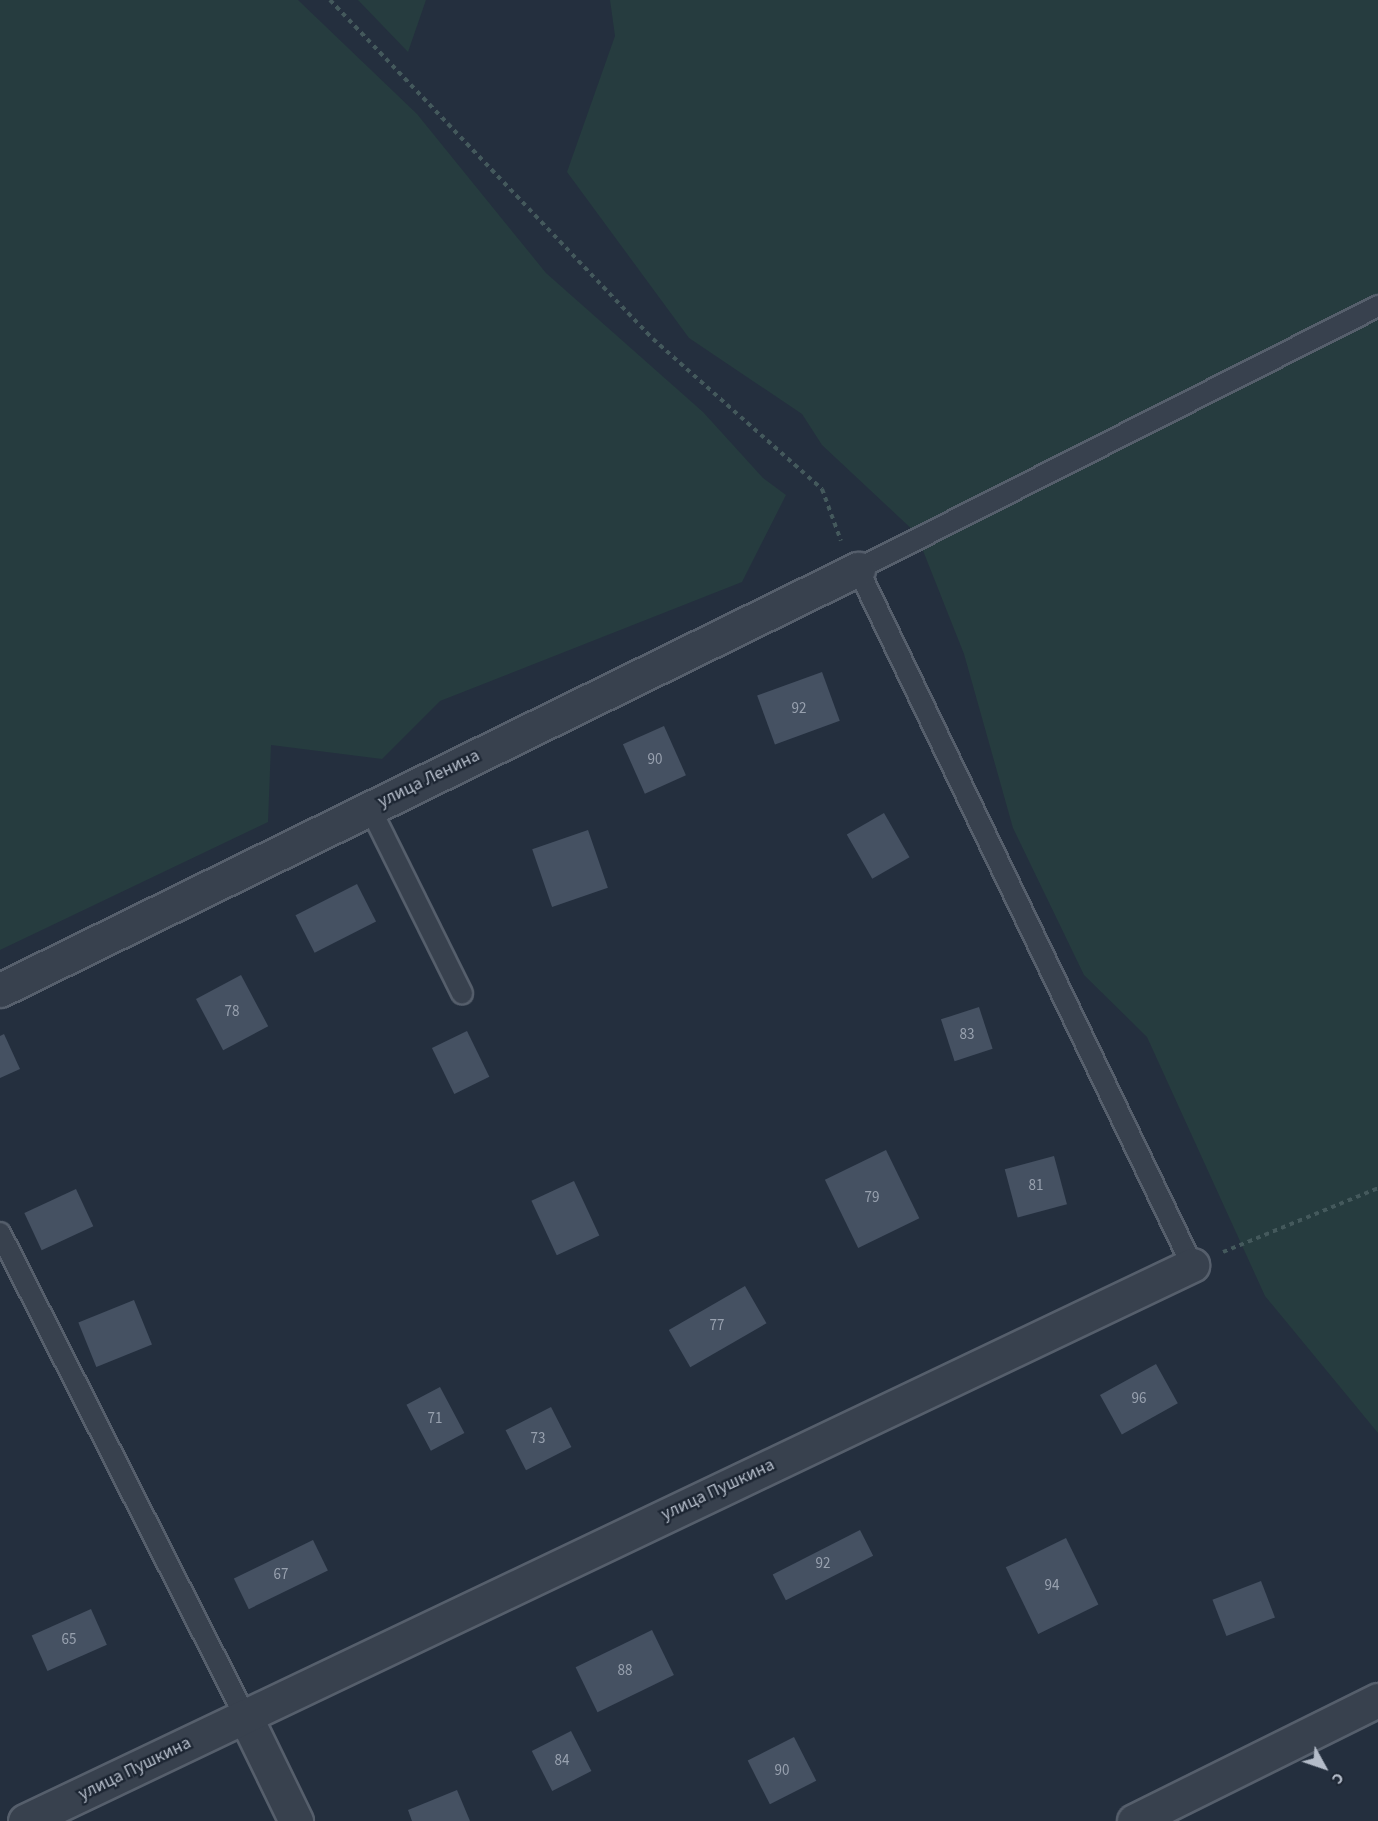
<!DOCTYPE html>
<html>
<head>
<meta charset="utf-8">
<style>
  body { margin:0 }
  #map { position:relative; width:1378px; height:1821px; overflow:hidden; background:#242f3e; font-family:"Source Sans 3",sans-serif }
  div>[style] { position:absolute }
  .green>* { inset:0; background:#263c3f }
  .building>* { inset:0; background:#455162; transform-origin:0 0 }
  .path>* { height:4px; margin-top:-2px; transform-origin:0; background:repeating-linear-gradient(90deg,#44595c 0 4.5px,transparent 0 9px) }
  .roads { filter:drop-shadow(2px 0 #565f6c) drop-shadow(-2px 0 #565f6c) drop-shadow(0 2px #565f6c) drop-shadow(0 -2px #565f6c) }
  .service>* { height:20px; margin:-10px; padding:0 10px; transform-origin:10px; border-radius:10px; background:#38414e }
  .minor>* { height:33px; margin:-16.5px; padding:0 16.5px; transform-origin:16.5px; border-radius:16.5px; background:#38414e }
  span { translate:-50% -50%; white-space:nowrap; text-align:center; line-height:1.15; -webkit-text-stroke:4.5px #1d2633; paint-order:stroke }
  .number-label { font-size:15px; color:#98a1af }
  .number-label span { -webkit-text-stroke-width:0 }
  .street-label { font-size:18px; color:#b4bcc9 }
  .north { position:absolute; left:1294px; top:1737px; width:60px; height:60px; -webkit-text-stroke:4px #1d2633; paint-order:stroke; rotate:130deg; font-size:16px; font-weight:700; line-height:24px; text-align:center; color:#b4bcc9 }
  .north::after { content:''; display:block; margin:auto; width:21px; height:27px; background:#b4bcc9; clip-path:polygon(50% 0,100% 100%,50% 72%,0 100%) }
</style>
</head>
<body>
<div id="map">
  <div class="green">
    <i style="clip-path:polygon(0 0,298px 0,417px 114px,546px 273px,703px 412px,763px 478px,786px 495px,742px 582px,440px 701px,382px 759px,271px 745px,268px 822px,0 950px)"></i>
    <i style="clip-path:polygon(358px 0,426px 0,408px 52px)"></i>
    <i style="clip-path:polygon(610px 0,1378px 0,1378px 1433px,1265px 1296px,1147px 1037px,1084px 975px,1013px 828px,964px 654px,916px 533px,822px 445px,802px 414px,689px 338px,567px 172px,615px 36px)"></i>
  </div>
  <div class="building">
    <i style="left:822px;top:672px;width:52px;height:69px;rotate:70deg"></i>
    <i style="left:664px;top:726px;width:54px;height:45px;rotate:66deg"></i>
    <i style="left:884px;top:813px;width:51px;height:43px;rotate:60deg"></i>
    <i style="left:588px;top:830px;width:61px;height:59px;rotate:71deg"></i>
    <i style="left:357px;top:884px;width:42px;height:69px;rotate:63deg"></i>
    <i style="left:241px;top:975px;width:58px;height:51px;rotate:62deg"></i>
    <i style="left:979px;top:1007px;width:44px;height:40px;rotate:72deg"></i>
    <i style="left:467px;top:1031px;width:51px;height:39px;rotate:64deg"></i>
    <i style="clip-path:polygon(4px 1034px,20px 1069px,0 1078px,0 1036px)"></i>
    <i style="left:886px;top:1150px;width:76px;height:68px;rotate:64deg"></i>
    <i style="left:1054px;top:1156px;width:50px;height:51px;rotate:75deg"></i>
    <i style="left:574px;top:1181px;width:60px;height:47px;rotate:65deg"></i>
    <i style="left:76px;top:1189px;width:41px;height:57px;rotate:65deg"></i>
    <i style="left:745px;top:1286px;width:43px;height:88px;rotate:60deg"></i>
    <i style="left:134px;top:1300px;width:48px;height:60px;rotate:68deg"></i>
    <i style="left:1156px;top:1364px;width:45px;height:64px;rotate:61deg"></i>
    <i style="left:440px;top:1387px;width:52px;height:38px;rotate:62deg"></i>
    <i style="left:551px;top:1407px;width:45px;height:51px;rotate:63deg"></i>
    <i style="left:860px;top:1530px;width:29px;height:98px;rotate:63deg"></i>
    <i style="left:1066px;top:1538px;width:74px;height:67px;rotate:64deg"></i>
    <i style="left:313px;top:1540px;width:34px;height:88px;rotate:64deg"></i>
    <i style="left:1261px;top:1581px;width:39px;height:52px;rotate:69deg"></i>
    <i style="left:91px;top:1609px;width:39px;height:65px;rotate:66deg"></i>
    <i style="left:652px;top:1630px;width:50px;height:85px;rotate:64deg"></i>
    <i style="left:571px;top:1731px;width:45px;height:44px;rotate:63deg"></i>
    <i style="left:794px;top:1737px;width:49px;height:52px;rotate:63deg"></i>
    <i style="clip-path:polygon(457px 1790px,470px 1821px,412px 1821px,408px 1810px)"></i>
  </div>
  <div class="path">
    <i style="left:330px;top:0;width:468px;rotate:46.4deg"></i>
    <i style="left:653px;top:339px;width:226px;rotate:41.6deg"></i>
    <i style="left:822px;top:489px;width:55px;rotate:69.9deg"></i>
    <i style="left:1223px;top:1252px;width:168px;rotate:-22.4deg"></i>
  </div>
  <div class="roads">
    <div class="service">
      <i style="left:370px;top:808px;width:207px;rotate:63.6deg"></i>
      <i style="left:0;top:1233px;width:542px;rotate:63.1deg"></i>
      <i style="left:1192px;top:1265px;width:772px;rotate:-115.64deg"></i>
      <i style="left:858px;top:569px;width:583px;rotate:-26.83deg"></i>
    </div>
    <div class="minor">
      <i style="left:0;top:990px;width:956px;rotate:-26.14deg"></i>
      <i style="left:245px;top:1716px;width:117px;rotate:64.1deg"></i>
      <i style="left:25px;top:1821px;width:1293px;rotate:-25.47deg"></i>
      <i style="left:1134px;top:1821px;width:272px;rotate:-26.4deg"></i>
    </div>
  </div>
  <div class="number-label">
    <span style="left:799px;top:709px">92</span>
    <span style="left:655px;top:760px">90</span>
    <span style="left:232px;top:1012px">78</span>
    <span style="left:967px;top:1035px">83</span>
    <span style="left:1036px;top:1186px">81</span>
    <span style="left:872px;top:1198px">79</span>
    <span style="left:717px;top:1326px">77</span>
    <span style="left:1139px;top:1399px">96</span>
    <span style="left:435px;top:1419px">71</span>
    <span style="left:538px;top:1439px">73</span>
    <span style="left:823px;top:1564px">92</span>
    <span style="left:281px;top:1575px">67</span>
    <span style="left:1052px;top:1586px">94</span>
    <span style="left:69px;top:1640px">65</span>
    <span style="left:625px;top:1671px">88</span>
    <span style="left:562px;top:1761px">84</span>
    <span style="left:782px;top:1771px">90</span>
  </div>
  <div class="street-label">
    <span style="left:429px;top:779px;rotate:-26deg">улица Ленина</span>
    <span style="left:718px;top:1490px;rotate:-25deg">улица Пушкина</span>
    <span style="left:135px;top:1769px;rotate:-26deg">улица Пушкина</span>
  </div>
  <div class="north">С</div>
</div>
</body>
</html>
